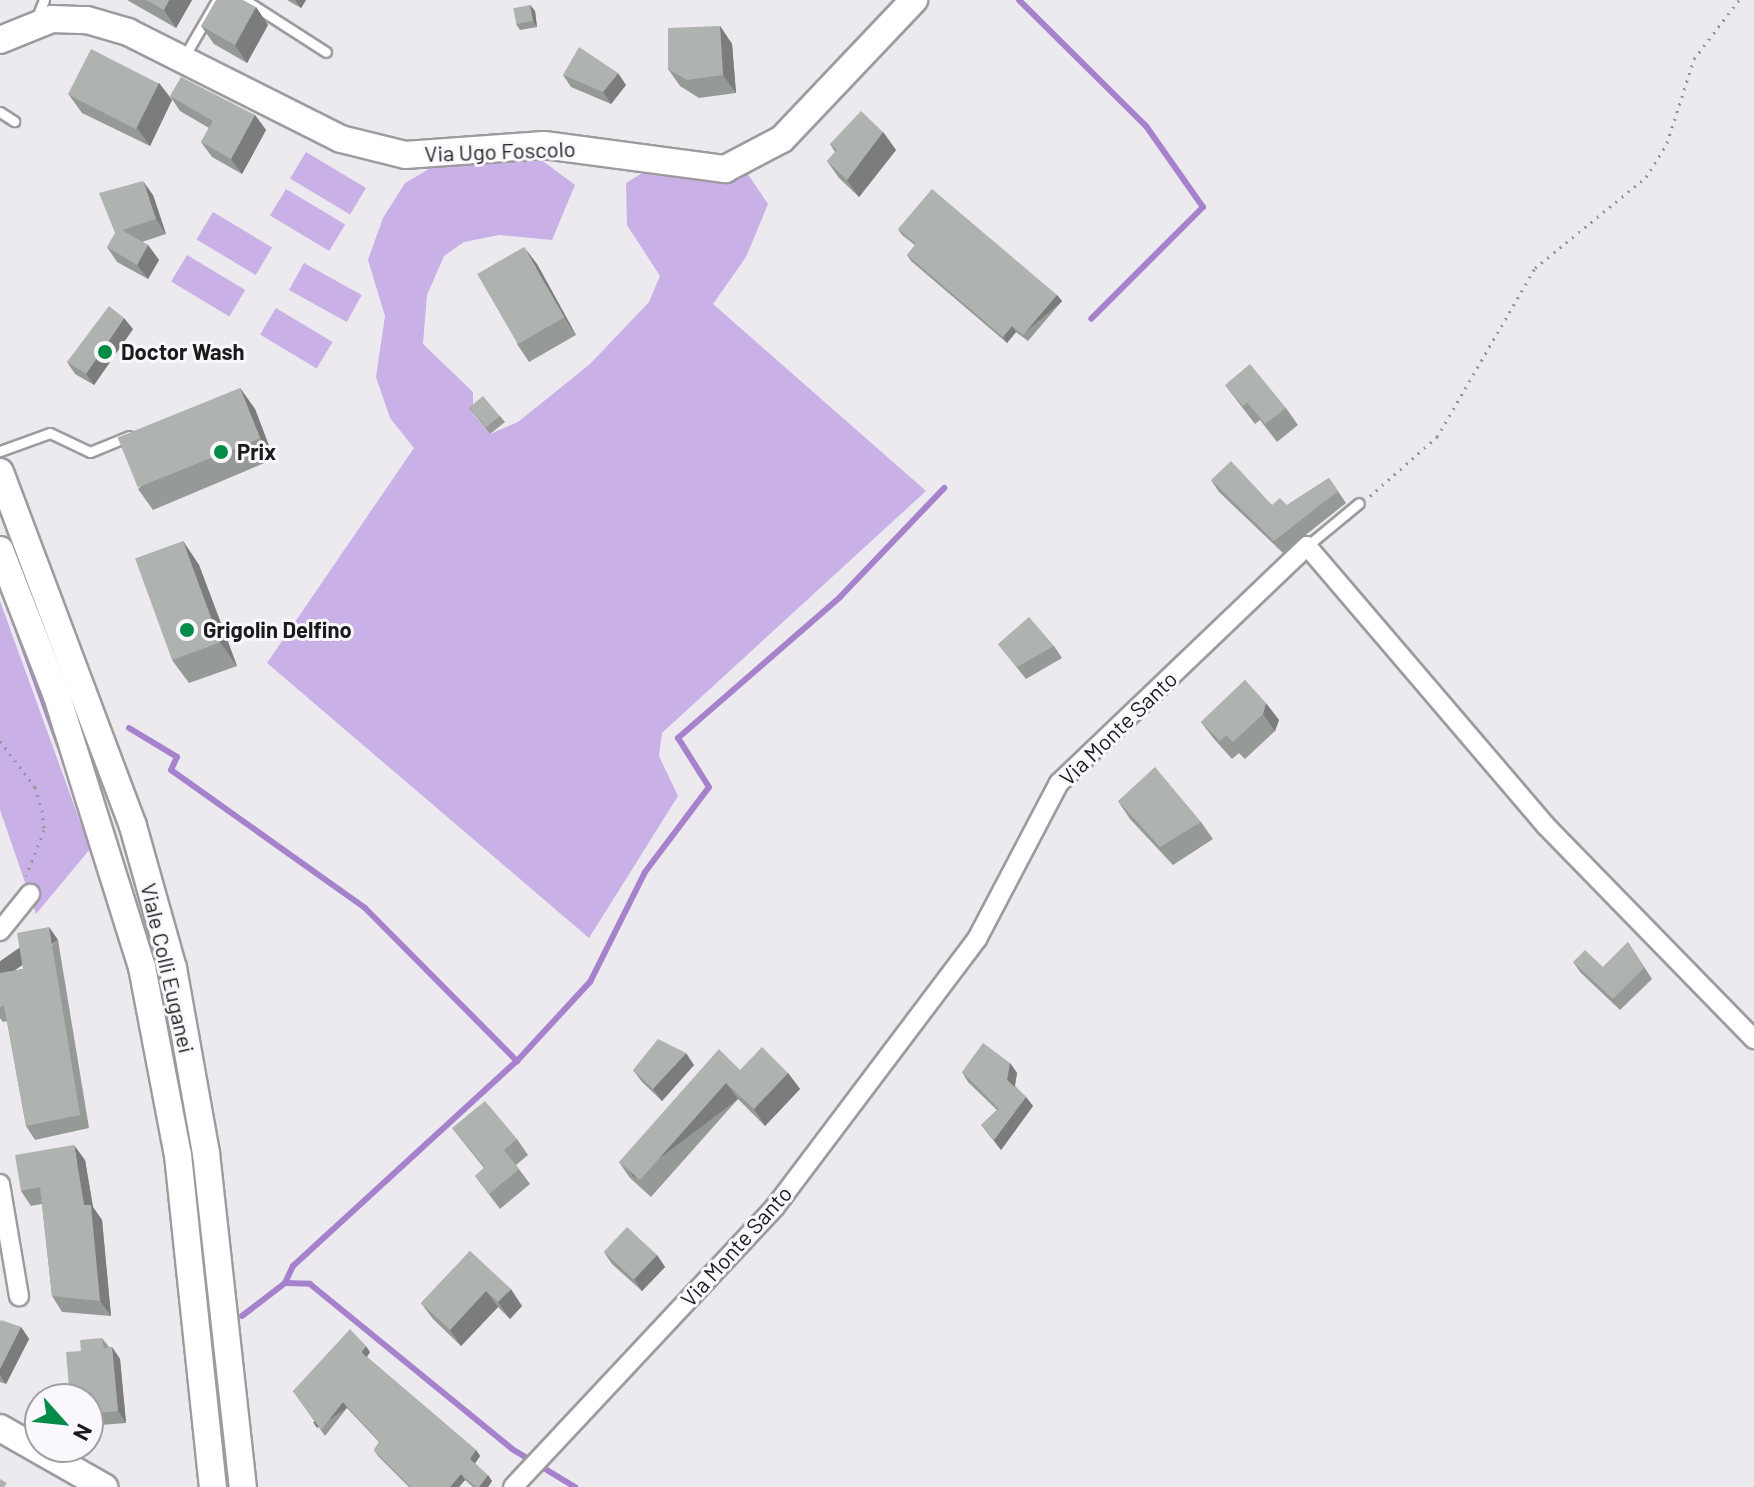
<!DOCTYPE html>
<html>
<head>
<meta charset="utf-8">
<style>
  body { margin:0 }
  #map { position:relative; width:1754px; height:1487px; overflow:hidden; background:#eceaef; font-family:Barlow,sans-serif }
  div>[style] { position:absolute }
  .green>* { inset:0; background:#c9b0e6; transform-origin:0 0 }
  .stream>* { height:6px; margin:-3px; padding:0 3px; transform-origin:3px; border-radius:3px; background:#a682cc }
  .path>* { height:3px; margin-top:-1.5px; transform-origin:0; background:repeating-linear-gradient(90deg,#979599 0 2px,transparent 0 8px) }
  .roads { filter:drop-shadow(2px 0 #9d9b9f) drop-shadow(-2px 0 #9d9b9f) drop-shadow(0 2px #9d9b9f) drop-shadow(0 -2px #9d9b9f) }
  .lane>* { height:9px; margin:-4.5px; padding:0 4.5px; transform-origin:4.5px; border-radius:4.5px; background:#fff }
  .street>* { height:18px; margin:-9px; padding:0 9px; transform-origin:9px; border-radius:9px; background:#fff }
  .secondary>* { height:26px; margin:-13px; padding:0 13px; transform-origin:13px; border-radius:13px; background:#fff }
  .wall>* { inset:0; background:#969a97 }
  .shaded-wall>* { inset:0; background:#7a7d7b; transform-origin:0 0 }
  .building>* { inset:0; background:#afb3b0; transform-origin:0 0 }
  .dots>* { width:22px; height:22px; translate:-50% -50%; box-sizing:border-box; border:4px solid #faf8fc; border-radius:50% }
  span { translate:-50% -50%; white-space:nowrap; text-align:center; line-height:1.15; -webkit-text-stroke:6px #faf8fc; paint-order:stroke }
  .street-label { font-size:22px; color:#1b1a1c }
  .poi-label { font-size:22px; color:#1b1a1c; font-weight:700 }
  .left { translate:0 -50%; text-align:left }
  .north { position:absolute; left:24px; top:1383px; width:80px; height:80px; box-sizing:border-box; background:#faf8fc; border:2px solid #a19fa2; border-radius:50%; rotate:117deg; font-size:22px; font-weight:700; line-height:32px; text-align:center; color:#1b1a1c }
  .north::after { content:''; display:block; margin:auto; width:28px; height:36px; background:#038b48; clip-path:polygon(50% 0,100% 100%,50% 72%,0 100%) }
</style>
</head>
<body>
<div id="map">
  <div class="green">
    <i style="left:306px;top:152px;width:70px;height:31px;rotate:31deg"></i>
    <i style="clip-path:polygon(532px 153px,575px 185px,552px 240px,499px 235px,464px 242px,444px 256px,427px 295px,423px 344px,473px 392px,473px 414px,490px 434px,518px 422px,590px 364px,649px 302px,660px 276px,627px 225px,626px 183px,654px 166px,745px 170px,768px 204px,746px 257px,713px 304px,926px 491px,662px 733px,659px 756px,678px 796px,589px 938px,267px 663px,414px 448px,390px 418px,376px 377px,385px 316px,368px 260px,383px 218px,405px 183px,439px 163px)"></i>
    <i style="left:286px;top:189px;width:69px;height:31px;rotate:31deg"></i>
    <i style="left:213px;top:212px;width:69px;height:32px;rotate:31deg"></i>
    <i style="left:187px;top:255px;width:68px;height:31px;rotate:31deg"></i>
    <i style="left:304px;top:263px;width:66px;height:31px;rotate:29deg"></i>
    <i style="left:276px;top:308px;width:66px;height:31px;rotate:31deg"></i>
    <i style="clip-path:polygon(0 601px,90px 849px,36px 914px,0 810px)"></i>
  </div>
  <div class="stream">
    <i style="left:1019px;top:0;width:179px;rotate:44.8deg"></i>
    <i style="left:1146px;top:126px;width:99px;rotate:54.9deg"></i>
    <i style="left:1203px;top:207px;width:158px;rotate:135deg"></i>
    <i style="left:14px;top:620px;width:133px;rotate:70.2deg"></i>
    <i style="left:129px;top:728px;width:56px;rotate:31.1deg"></i>
    <i style="left:177px;top:757px;width:14px;rotate:115deg"></i>
    <i style="left:171px;top:770px;width:238px;rotate:35.4deg"></i>
    <i style="left:365px;top:908px;width:216px;rotate:45.2deg"></i>
    <i style="left:285px;top:1283px;width:19px;rotate:-65deg"></i>
    <i style="left:293px;top:1266px;width:304px;rotate:-42.5deg"></i>
    <i style="left:517px;top:1061px;width:108px;rotate:-47.3deg"></i>
    <i style="left:590px;top:982px;width:123px;rotate:-63.4deg"></i>
    <i style="left:645px;top:872px;width:106px;rotate:-53deg"></i>
    <i style="left:709px;top:787px;width:58px;rotate:-122.3deg"></i>
    <i style="left:678px;top:738px;width:215px;rotate:-41deg"></i>
    <i style="left:840px;top:597px;width:151px;rotate:-46.3deg"></i>
    <i style="left:242px;top:1316px;width:54px;rotate:-37.5deg"></i>
    <i style="left:285px;top:1283px;width:25px;rotate:2deg"></i>
    <i style="left:310px;top:1284px;width:261px;rotate:39.2deg"></i>
    <i style="left:512px;top:1449px;width:74px;rotate:31.1deg"></i>
  </div>
  <div class="path">
    <i style="left:1370px;top:496px;width:89px;rotate:-41.4deg"></i>
    <i style="left:1437px;top:437px;width:195px;rotate:-59.9deg"></i>
    <i style="left:1535px;top:268px;width:144px;rotate:-39.3deg"></i>
    <i style="left:1646px;top:177px;width:40px;rotate:-58deg"></i>
    <i style="left:1667px;top:143px;width:88px;rotate:-72.2deg"></i>
    <i style="left:1694px;top:59px;width:74px;rotate:-52.7deg"></i>
    <i style="left:0;top:741px;width:58px;rotate:52.7deg"></i>
    <i style="left:35px;top:787px;width:24px;rotate:73deg"></i>
    <i style="left:42px;top:810px;width:20px;rotate:84deg"></i>
    <i style="left:44px;top:830px;width:49px;rotate:111.4deg"></i>
  </div>
  <div class="roads">
    <div class="lane">
      <i style="left:245px;top:0;width:96px;rotate:32.7deg"></i>
      <i style="left:35px;top:22px;width:24px;rotate:-68deg"></i>
      <i style="left:184px;top:57px;width:66px;rotate:-59.9deg"></i>
      <i style="left:0;top:112px;width:17px;rotate:33deg"></i>
      <i style="left:0;top:451px;width:53px;rotate:-19.8deg"></i>
      <i style="left:50px;top:433px;width:44px;rotate:25.4deg"></i>
      <i style="left:90px;top:452px;width:42px;rotate:-22.3deg"></i>
      <i style="left:1307px;top:546px;width:67px;rotate:-39.6deg"></i>
    </div>
    <div class="street">
      <i style="left:0;top:931px;width:48px;rotate:-51deg"></i>
      <i style="left:0;top:1184px;width:114px;rotate:80.4deg"></i>
      <i style="left:513px;top:1487px;width:383px;rotate:-46.9deg"></i>
      <i style="left:775px;top:1207px;width:336px;rotate:-53deg"></i>
      <i style="left:977px;top:939px;width:176px;rotate:-62.3deg"></i>
      <i style="left:1059px;top:783px;width:343px;rotate:-43.7deg"></i>
      <i style="left:1307px;top:546px;width:368px;rotate:49.5deg"></i>
      <i style="left:1546px;top:826px;width:298px;rotate:45.7deg"></i>
    </div>
    <div class="secondary">
      <i style="left:0;top:40px;width:56px;rotate:-22deg"></i>
      <i style="left:52px;top:19px;width:35px;rotate:2deg"></i>
      <i style="left:87px;top:20px;width:43px;rotate:16.3deg"></i>
      <i style="left:128px;top:32px;width:238px;rotate:26.7deg"></i>
      <i style="left:341px;top:139px;width:66px;rotate:14deg"></i>
      <i style="left:405px;top:155px;width:139px;rotate:-4.1deg"></i>
      <i style="left:544px;top:145px;width:183px;rotate:7.6deg"></i>
      <i style="left:725px;top:169px;width:64px;rotate:-27.8deg"></i>
      <i style="left:782px;top:139px;width:192px;rotate:-46.5deg"></i>
      <i style="left:0;top:472px;width:378px;rotate:69.4deg"></i>
      <i style="left:133px;top:826px;width:148px;rotate:74.3deg"></i>
      <i style="left:173px;top:968px;width:188px;rotate:79.9deg"></i>
      <i style="left:206px;top:1153px;width:336px;rotate:83.7deg"></i>
      <i style="left:0;top:550px;width:157px;rotate:68.7deg"></i>
      <i style="left:57px;top:696px;width:284px;rotate:72.6deg"></i>
      <i style="left:142px;top:967px;width:191px;rotate:79.2deg"></i>
      <i style="left:178px;top:1155px;width:334px;rotate:84deg"></i>
      <i style="left:0;top:1428px;width:120px;rotate:29.6deg"></i>
    </div>
  </div>
  <div class="wall">
    <i style="clip-path:polygon(127px 0,192px 0,176px 28px)"></i>
    <i style="clip-path:polygon(287px 0,306px 0,301px 8px)"></i>
    <i style="clip-path:polygon(530px 5px,535px 11px,537px 27px,520px 30px,516px 24px)"></i>
    <i style="clip-path:polygon(256px 7px,268px 25px,247px 63px,214px 44px,201px 26px)"></i>
    <i style="clip-path:polygon(720px 26px,732px 44px,736px 93px,699px 98px,680px 86px,668px 69px)"></i>
    <i style="clip-path:polygon(563px 75px,626px 85px,611px 104px,571px 87px)"></i>
    <i style="clip-path:polygon(159px 83px,172px 100px,150px 146px,82px 113px,69px 95px)"></i>
    <i style="clip-path:polygon(170px 96px,255px 115px,266px 130px,242px 174px,212px 157px,201px 142px,209px 128px,180px 111px)"></i>
    <i style="clip-path:polygon(883px 132px,896px 150px,859px 197px,839px 178px,827px 161px,835px 152px,830px 144px)"></i>
    <i style="clip-path:polygon(153px 195px,166px 234px,142px 242px,148px 245px,159px 260px,148px 279px,117px 262px,107px 247px)"></i>
    <i style="clip-path:polygon(898px 229px,1057px 295px,1062px 301px,1028px 341px,1016px 332px,1007px 343px,911px 261px,907px 255px,915px 245px,902px 235px)"></i>
    <i style="clip-path:polygon(537px 264px,576px 335px,529px 362px,517px 344px)"></i>
    <i style="clip-path:polygon(133px 329px,94px 385px,75px 374px,67px 362px)"></i>
    <i style="clip-path:polygon(1225px 385px,1286px 408px,1298px 425px,1277px 442px,1260px 420px,1255px 424px)"></i>
    <i style="clip-path:polygon(240px 388px,255px 409px,274px 459px,153px 510px,138px 489px)"></i>
    <i style="clip-path:polygon(469px 408px,500px 416px,505px 422px,490px 434px)"></i>
    <i style="clip-path:polygon(1329px 478px,1346px 503px,1283px 553px,1219px 492px,1211px 480px,1272px 505px,1287px 505px)"></i>
    <i style="clip-path:polygon(183px 541px,199px 565px,237px 666px,189px 683px,172px 660px)"></i>
    <i style="clip-path:polygon(998px 644px,1054px 646px,1062px 658px,1026px 679px)"></i>
    <i style="clip-path:polygon(1245px 680px,1279px 720px,1275px 731px,1245px 759px,1239px 753px,1232px 759px,1214px 739px,1201px 722px)"></i>
    <i style="clip-path:polygon(1118px 801px,1201px 822px,1213px 839px,1173px 865px,1130px 819px)"></i>
    <i style="clip-path:polygon(58px 940px,89px 1128px,35px 1140px,26px 1126px,7px 1021px,3px 1022px,0 1018px,0 973px,23px 969px)"></i>
    <i style="clip-path:polygon(1628px 942px,1652px 979px,1620px 1010px,1581px 973px,1573px 962px,1603px 967px)"></i>
    <i style="clip-path:polygon(1010px 1063px,1017px 1073px,1015px 1086px,1026px 1097px,1033px 1106px,1001px 1150px,981px 1125px,997px 1110px,968px 1082px,962px 1072px)"></i>
    <i style="clip-path:polygon(694px 1065px,662px 1101px,642px 1082px,633px 1070px)"></i>
    <i style="clip-path:polygon(740px 1070px,788px 1073px,800px 1089px,765px 1126px,738px 1099px,651px 1197px,630px 1178px,619px 1162px)"></i>
    <i style="clip-path:polygon(452px 1128px,517px 1139px,528px 1155px,516px 1165px,530px 1184px,500px 1209px,475px 1176px,484px 1168px)"></i>
    <i style="clip-path:polygon(85px 1160px,93px 1207px,102px 1220px,111px 1316px,62px 1312px,52px 1296px,42px 1204px,31px 1206px,21px 1191px)"></i>
    <i style="clip-path:polygon(470px 1251px,522px 1306px,510px 1319px,498px 1307px,461px 1346px,433px 1319px,421px 1303px)"></i>
    <i style="clip-path:polygon(604px 1252px,657px 1255px,665px 1267px,642px 1291px,612px 1264px)"></i>
    <i style="clip-path:polygon(0 1322px,21px 1327px,29px 1339px,6px 1384px,0 1382px)"></i>
    <i style="clip-path:polygon(102px 1338px,109px 1347px,112px 1347px,120px 1359px,126px 1423px,88px 1426px,88px 1399px,81px 1351px)"></i>
    <i style="clip-path:polygon(370px 1352px,367px 1357px,476px 1450px,480px 1456px,475px 1463px,492px 1481px,488px 1487px,473px 1487px,465px 1480px,459px 1487px,409px 1487px,378px 1456px,374px 1450px,379px 1442px,347px 1408px,325px 1436px,293px 1391px)"></i>
  </div>
  <div class="shaded-wall">
    <i style="clip-path:polygon(169px 0,192px 0,176px 28px,164px 10px)"></i>
    <i style="clip-path:polygon(295px 0,306px 0,301px 8px)"></i>
    <i style="clip-path:polygon(530px 5px,535px 11px,537px 27px,533px 21px)"></i>
    <i style="clip-path:polygon(256px 7px,268px 25px,247px 63px,235px 45px)"></i>
    <i style="clip-path:polygon(720px 26px,732px 44px,736px 93px,723px 75px)"></i>
    <i style="clip-path:polygon(618px 73px,626px 85px,611px 104px,603px 92px)"></i>
    <i style="clip-path:polygon(159px 83px,172px 100px,150px 146px,137px 128px)"></i>
    <i style="clip-path:polygon(255px 115px,266px 130px,242px 174px,231px 159px)"></i>
    <i style="clip-path:polygon(883px 132px,896px 150px,859px 197px,847px 180px)"></i>
    <i style="clip-path:polygon(143px 181px,153px 195px,166px 234px,156px 219px)"></i>
    <i style="clip-path:polygon(148px 245px,159px 260px,148px 279px,137px 265px)"></i>
    <i style="clip-path:polygon(524px 247px,537px 264px,576px 335px,564px 317px)"></i>
    <i style="left:1057px;top:295px;width:8px;height:52px;rotate:50deg"></i>
    <i style="clip-path:polygon(124px 318px,133px 329px,94px 385px,86px 374px)"></i>
    <i style="clip-path:polygon(1012px 326px,1016px 332px,1007px 343px,1003px 337px)"></i>
    <i style="clip-path:polygon(240px 388px,255px 409px,274px 459px,260px 438px)"></i>
    <i style="clip-path:polygon(183px 541px,199px 565px,237px 666px,220px 642px)"></i>
    <i style="clip-path:polygon(1266px 703px,1279px 720px,1275px 731px,1263px 714px)"></i>
    <i style="left:49px;top:927px;width:16px;height:191px;rotate:55deg"></i>
    <i style="clip-path:polygon(686px 1053px,694px 1065px,662px 1101px,653px 1089px)"></i>
    <i style="clip-path:polygon(1010px 1063px,1017px 1073px,1014px 1090px,1007px 1080px)"></i>
    <i style="clip-path:polygon(788px 1073px,800px 1089px,765px 1126px,754px 1109px)"></i>
    <i style="left:726px;top:1083px;width:20px;height:130px;rotate:53deg"></i>
    <i style="clip-path:polygon(1026px 1097px,1033px 1106px,1001px 1150px,994px 1140px)"></i>
    <i style="clip-path:polygon(74px 1145px,85px 1160px,93px 1207px,102px 1220px,111px 1316px,100px 1301px)"></i>
    <i style="clip-path:polygon(657px 1255px,665px 1267px,642px 1291px,634px 1279px)"></i>
    <i style="clip-path:polygon(511px 1289px,522px 1306px,510px 1319px,498px 1302px)"></i>
    <i style="clip-path:polygon(486px 1291px,498px 1307px,461px 1346px,450px 1330px)"></i>
    <i style="clip-path:polygon(21px 1327px,29px 1339px,6px 1384px,0 1375px,0 1369px)"></i>
    <i style="clip-path:polygon(366px 1346px,370px 1352px,366px 1358px,361px 1352px)"></i>
    <i style="clip-path:polygon(112px 1347px,120px 1359px,126px 1423px,118px 1411px)"></i>
    <i style="left:343px;top:1402px;width:7px;height:36px;rotate:56deg"></i>
    <i style="clip-path:polygon(476px 1450px,480px 1456px,474px 1465px,470px 1459px)"></i>
    <i style="clip-path:polygon(461px 1474px,465px 1480px,459px 1487px,450px 1487px)"></i>
    <i style="clip-path:polygon(488px 1475px,492px 1481px,488px 1487px,479px 1487px)"></i>
  </div>
  <div class="building">
    <i style="clip-path:polygon(146px 0,169px 0,164px 10px)"></i>
    <i style="clip-path:polygon(216px 0,243px 0,256px 7px,235px 45px,201px 26px)"></i>
    <i style="left:530px;top:5px;width:16px;height:17px;rotate:79deg"></i>
    <i style="clip-path:polygon(720px 26px,723px 75px,687px 80px,668px 69px,668px 28px)"></i>
    <i style="clip-path:polygon(579px 47px,618px 73px,603px 92px,563px 75px)"></i>
    <i style="left:91px;top:49px;width:76px;height:51px;rotate:27deg"></i>
    <i style="clip-path:polygon(181px 77px,255px 115px,231px 159px,201px 142px,213px 121px,170px 96px)"></i>
    <i style="clip-path:polygon(861px 111px,883px 132px,847px 180px,827px 161px,837px 150px,830px 144px)"></i>
    <i style="clip-path:polygon(143px 181px,156px 219px,122px 230px,148px 245px,137px 265px,107px 247px,115px 233px,99px 193px)"></i>
    <i style="clip-path:polygon(932px 189px,1057px 295px,1023px 335px,1012px 326px,1003px 337px,907px 255px,916px 244px,898px 229px)"></i>
    <i style="left:524px;top:247px;width:81px;height:54px;rotate:60deg"></i>
    <i style="clip-path:polygon(109px 306px,124px 318px,86px 374px,67px 362px)"></i>
    <i style="clip-path:polygon(1250px 364px,1286px 408px,1265px 424px,1247px 402px,1243px 406px,1225px 385px)"></i>
    <i style="left:240px;top:388px;width:54px;height:132px;rotate:68deg"></i>
    <i style="left:483px;top:396px;width:26px;height:18px;rotate:50deg"></i>
    <i style="clip-path:polygon(1231px 461px,1272px 505px,1280px 498px,1287px 505px,1329px 478px,1338px 491px,1274px 541px,1211px 480px)"></i>
    <i style="left:183px;top:541px;width:108px;height:51px;rotate:70deg"></i>
    <i style="clip-path:polygon(1029px 617px,1054px 646px,1017px 667px,998px 644px)"></i>
    <i style="clip-path:polygon(1245px 680px,1266px 703px,1263px 714px,1233px 742px,1226px 735px,1220px 741px,1201px 722px)"></i>
    <i style="clip-path:polygon(1155px 767px,1201px 822px,1160px 847px,1118px 801px)"></i>
    <i style="clip-path:polygon(49px 927px,80px 1115px,26px 1126px,4px 1006px,0 1007px,0 973px,23px 969px,17px 933px)"></i>
    <i style="clip-path:polygon(1628px 942px,1644px 968px,1613px 999px,1573px 962px,1585px 950px,1603px 967px)"></i>
    <i style="clip-path:polygon(658px 1039px,686px 1053px,653px 1089px,633px 1070px)"></i>
    <i style="clip-path:polygon(983px 1043px,1010px 1063px,1007px 1080px,1026px 1097px,994px 1140px,981px 1125px,999px 1109px,962px 1072px)"></i>
    <i style="clip-path:polygon(762px 1047px,788px 1073px,754px 1109px,726px 1083px,640px 1180px,619px 1162px,719px 1049px,740px 1070px)"></i>
    <i style="clip-path:polygon(485px 1101px,517px 1139px,504px 1150px,519px 1169px,489px 1194px,475px 1176px,485px 1167px,452px 1128px)"></i>
    <i style="clip-path:polygon(74px 1145px,84px 1205px,91px 1205px,100px 1301px,52px 1296px,40px 1187px,21px 1191px,15px 1155px)"></i>
    <i style="left:627px;top:1227px;width:41px;height:34px;rotate:43deg"></i>
    <i style="clip-path:polygon(470px 1251px,511px 1289px,498px 1302px,486px 1291px,450px 1330px,421px 1303px)"></i>
    <i style="clip-path:polygon(1px 1320px,21px 1327px,0 1369px,0 1322px)"></i>
    <i style="clip-path:polygon(350px 1329px,366px 1346px,361px 1352px,476px 1450px,470px 1459px,488px 1475px,479px 1487px,476px 1487px,461px 1474px,450px 1487px,411px 1487px,374px 1450px,380px 1442px,343px 1402px,321px 1430px,293px 1391px)"></i>
    <i style="clip-path:polygon(102px 1338px,104px 1348px,112px 1347px,118px 1411px,88px 1414px,88px 1399px,70px 1399px,66px 1352px,81px 1351px,80px 1340px)"></i>
    <i style="clip-path:polygon(0 1479px,7px 1483px,4px 1487px,0 1487px)"></i>
  </div>
  <div class="dots">
    <i style="left:105px;top:352px;background:#038b48"></i>
    <i style="left:221px;top:452px;background:#038b48"></i>
    <i style="left:187px;top:630px;background:#038b48"></i>
  </div>
  <div class="street-label">
    <span style="left:500px;top:151px;rotate:-2deg">Via Ugo Foscolo</span>
    <span style="left:1118px;top:728px;rotate:-44deg">Via Monte Santo</span>
    <span style="left:168px;top:968px;rotate:77deg">Viale Colli Euganei</span>
    <span style="left:736px;top:1246px;rotate:-48deg">Via Monte Santo</span>
  </div>
  <div class="poi-label">
    <span class="left" style="left:121px;top:352px">Doctor Wash</span>
    <span class="left" style="left:237px;top:452px">Prix</span>
    <span class="left" style="left:203px;top:630px">Grigolin Delfino</span>
  </div>
  <div class="north">N</div>
</div>
</body>
</html>
